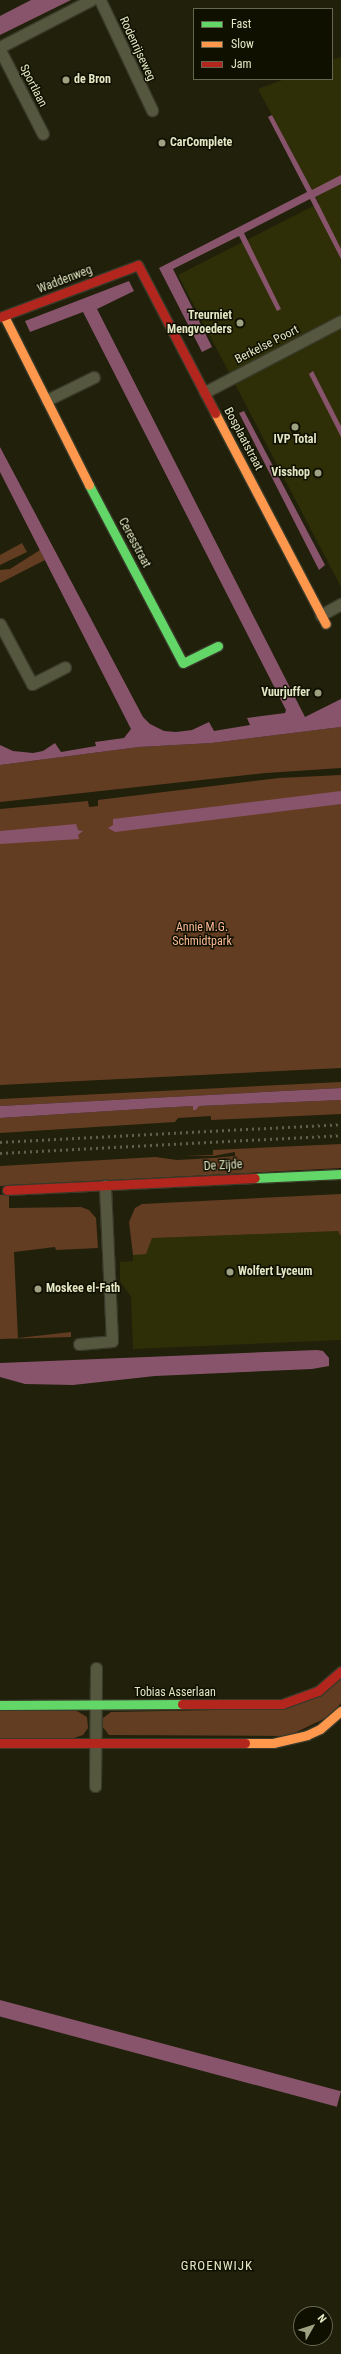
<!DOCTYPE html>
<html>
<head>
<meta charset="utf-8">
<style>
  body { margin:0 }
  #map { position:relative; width:341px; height:2354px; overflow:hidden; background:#20200b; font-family:"Roboto Condensed",sans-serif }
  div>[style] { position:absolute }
  .built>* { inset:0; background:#2e2f07 }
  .green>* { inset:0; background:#633d22 }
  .water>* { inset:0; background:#88546b; transform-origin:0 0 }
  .roads { filter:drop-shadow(1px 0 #393a2a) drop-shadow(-1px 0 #393a2a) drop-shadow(0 1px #393a2a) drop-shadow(0 -1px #393a2a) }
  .street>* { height:11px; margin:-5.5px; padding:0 5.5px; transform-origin:5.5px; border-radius:5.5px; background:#56573f }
  .fast>* { height:9px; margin:-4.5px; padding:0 4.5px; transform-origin:4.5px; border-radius:4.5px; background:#63d668 }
  .slow>* { height:9px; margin:-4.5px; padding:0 4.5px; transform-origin:4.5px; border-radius:4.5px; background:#ff974d }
  .jam>* { height:9px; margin:-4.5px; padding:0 4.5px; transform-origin:4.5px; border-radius:4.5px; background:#b3261e }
  .rail>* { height:3px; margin-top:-1.5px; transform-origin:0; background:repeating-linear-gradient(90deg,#5f604b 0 2px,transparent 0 6px) }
  .dots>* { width:11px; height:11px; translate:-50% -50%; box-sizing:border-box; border:2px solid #101000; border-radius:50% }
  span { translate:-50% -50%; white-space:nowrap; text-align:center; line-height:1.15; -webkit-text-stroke:3px #101000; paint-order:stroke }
  .street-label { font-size:12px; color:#e4e7c4 }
  .poi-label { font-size:12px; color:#e4e7c4; font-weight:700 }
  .left { translate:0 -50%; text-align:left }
  .right { translate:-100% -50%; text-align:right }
  .park-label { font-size:12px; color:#f9b893 }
  .neighbourhood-label { font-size:13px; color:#e4e7c4; letter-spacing:1px }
  .legend { position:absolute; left:193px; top:8px; width:140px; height:72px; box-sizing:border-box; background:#101000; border:1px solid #65664e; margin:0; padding:5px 7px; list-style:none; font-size:12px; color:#e4e7c4 }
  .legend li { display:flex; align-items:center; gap:8px; height:20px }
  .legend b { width:20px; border:1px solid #65664e }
  .north { position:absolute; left:293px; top:2306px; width:40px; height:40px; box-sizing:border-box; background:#101000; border:1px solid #65664e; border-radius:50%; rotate:51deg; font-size:11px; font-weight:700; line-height:16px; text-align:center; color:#e4e7c4 }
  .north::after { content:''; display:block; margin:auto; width:14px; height:18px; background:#9fa183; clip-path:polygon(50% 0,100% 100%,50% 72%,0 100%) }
</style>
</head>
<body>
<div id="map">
  <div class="built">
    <i style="clip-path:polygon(341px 57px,341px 587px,178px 275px,319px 203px,258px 89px,285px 79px,332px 79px,332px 60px)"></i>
    <i style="clip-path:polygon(341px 1196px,341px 1340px,133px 1349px,131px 1297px,120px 1281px,120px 1262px,133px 1261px,132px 1224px)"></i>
  </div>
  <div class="green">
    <i style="clip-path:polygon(22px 543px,27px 552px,0 565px,0 555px)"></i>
    <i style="clip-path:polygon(40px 550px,45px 560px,0 583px,0 570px,10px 569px)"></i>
    <i style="clip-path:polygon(341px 727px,341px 768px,266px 773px,0 802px,0 765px,139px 747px,212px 743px)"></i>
    <i style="clip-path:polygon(341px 775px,341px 1068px,0 1085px,0 809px,88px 801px,89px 807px,98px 806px,98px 800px,279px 778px)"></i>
    <i style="clip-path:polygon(341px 1082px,341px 1088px,0 1106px,0 1099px)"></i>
    <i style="clip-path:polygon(341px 1100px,341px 1114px,211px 1120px,211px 1116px,178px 1118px,175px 1122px,0 1133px,0 1118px,157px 1108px,193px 1106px,193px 1110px,196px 1110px,198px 1106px)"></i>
    <i style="clip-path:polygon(341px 1144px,341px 1168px,0 1186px,0 1166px,155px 1157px,177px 1160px,213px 1158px,235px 1156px,235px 1152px,213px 1156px,183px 1156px,213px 1155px,213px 1150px)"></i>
    <i style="clip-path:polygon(9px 1194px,9px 1208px,81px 1207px,89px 1210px,96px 1218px,98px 1248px,56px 1250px,55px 1247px,14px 1252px,18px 1338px,71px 1332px,71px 1337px,0 1339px,0 1195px)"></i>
    <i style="clip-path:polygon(341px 1194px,341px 1236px,338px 1231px,152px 1238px,146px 1254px,133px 1255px,129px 1222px,135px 1208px,142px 1204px)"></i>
    <i style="clip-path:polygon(341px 1677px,341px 1703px,336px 1709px,330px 1716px,288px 1736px,109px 1735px,102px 1726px,103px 1718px,111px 1712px,276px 1709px)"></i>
    <i style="clip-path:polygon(0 1709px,77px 1711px,87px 1717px,88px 1728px,83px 1735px,74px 1738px,0 1740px)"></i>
  </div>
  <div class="water">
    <i style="clip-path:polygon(31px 0,71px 0,0 35px,0 16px)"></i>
    <i style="clip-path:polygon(272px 115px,312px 190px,341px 175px,341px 184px,315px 197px,341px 249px,341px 259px,310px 199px,244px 233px,281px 309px,277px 311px,239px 236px,173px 269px,212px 347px,202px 352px,159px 268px,307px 192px,268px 117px)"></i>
    <i style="clip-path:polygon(129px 281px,134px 291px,97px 309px,305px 717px,341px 699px,341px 727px,212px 743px,139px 747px,0 765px,0 745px,13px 751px,33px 753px,43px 751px,55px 743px,61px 752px,96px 746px,95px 742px,124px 738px,131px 729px,0 472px,0 447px,143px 717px,150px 724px,164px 731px,176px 732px,192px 730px,209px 722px,214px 731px,250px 725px,247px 718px,285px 713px,286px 710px,83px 312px,30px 332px,25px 321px)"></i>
    <i style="clip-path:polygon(313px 371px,341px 426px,341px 437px,309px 374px)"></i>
    <i style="clip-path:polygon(244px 411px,325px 565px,319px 570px,239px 413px)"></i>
    <i style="clip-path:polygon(341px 791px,341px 804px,115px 832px,108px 828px,113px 825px,113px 819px)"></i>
    <i style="clip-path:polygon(76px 824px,78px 830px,83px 831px,78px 835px,79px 839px,0 844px,0 831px)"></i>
    <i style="clip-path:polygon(341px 1088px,341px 1100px,199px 1106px,196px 1110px,193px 1110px,193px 1106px,157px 1108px,0 1118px,0 1106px)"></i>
    <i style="clip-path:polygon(317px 1350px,323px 1351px,329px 1358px,329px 1366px,312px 1369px,155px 1376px,73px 1385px,25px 1384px,0 1377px,0 1363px)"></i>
    <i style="left:0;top:2000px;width:353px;height:16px;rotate:15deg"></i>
  </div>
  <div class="roads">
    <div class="street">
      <i style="left:100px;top:0;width:122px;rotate:64.7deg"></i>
      <i style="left:0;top:47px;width:102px;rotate:-27.3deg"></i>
      <i style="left:0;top:50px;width:94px;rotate:62.9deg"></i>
      <i style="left:205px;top:392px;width:153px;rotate:-27.6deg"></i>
      <i style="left:47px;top:400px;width:52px;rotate:-26.1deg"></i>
      <i style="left:321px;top:615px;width:23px;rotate:-29deg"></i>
      <i style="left:0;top:624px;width:68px;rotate:61.9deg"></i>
      <i style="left:32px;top:684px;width:37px;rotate:-27deg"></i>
      <i style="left:79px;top:1344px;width:33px;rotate:-5deg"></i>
      <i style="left:112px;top:1341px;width:156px;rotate:-92.6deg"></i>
      <i style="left:95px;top:1786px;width:118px;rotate:-89.5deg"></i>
    </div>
    <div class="fast">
      <i style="left:89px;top:485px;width:201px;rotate:62.2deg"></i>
      <i style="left:183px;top:663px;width:39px;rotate:-26deg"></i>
      <i style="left:255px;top:1178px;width:86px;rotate:-2.7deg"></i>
      <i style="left:0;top:1705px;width:182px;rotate:-0.3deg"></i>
    </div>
    <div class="slow">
      <i style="left:4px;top:316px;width:189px;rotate:63.3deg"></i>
      <i style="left:215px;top:413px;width:238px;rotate:62.3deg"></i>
      <i style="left:245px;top:1743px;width:28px"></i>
      <i style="left:273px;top:1743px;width:35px;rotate:-13deg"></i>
      <i style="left:307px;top:1735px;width:14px;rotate:-25deg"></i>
      <i style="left:320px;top:1729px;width:28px;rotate:-41deg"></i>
    </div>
    <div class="jam">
      <i style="left:0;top:317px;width:147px;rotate:-20.6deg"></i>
      <i style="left:138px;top:265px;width:167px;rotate:62.5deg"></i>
      <i style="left:7px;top:1190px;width:248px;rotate:-2.8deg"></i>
      <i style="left:182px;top:1704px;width:100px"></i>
      <i style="left:282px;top:1704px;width:38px;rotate:-20deg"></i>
      <i style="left:318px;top:1691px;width:30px;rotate:-41deg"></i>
      <i style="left:0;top:1743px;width:245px"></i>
    </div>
  </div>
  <div class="rail">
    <i style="left:0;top:1142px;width:341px;rotate:-3deg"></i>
    <i style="left:0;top:1153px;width:341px;rotate:-3deg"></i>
  </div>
  <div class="dots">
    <i style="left:66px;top:80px;background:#9fa183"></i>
    <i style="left:162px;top:143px;background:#9fa183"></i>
    <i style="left:240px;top:323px;background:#9fa183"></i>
    <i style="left:295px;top:427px;background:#9fa183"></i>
    <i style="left:318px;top:473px;background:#9fa183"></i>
    <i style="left:318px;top:693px;background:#9fa183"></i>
    <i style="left:230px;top:1272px;background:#9fa183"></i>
    <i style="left:38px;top:1289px;background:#9fa183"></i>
  </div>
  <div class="street-label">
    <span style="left:137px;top:49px;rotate:65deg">Rodenrijseweg</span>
    <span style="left:33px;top:86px;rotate:63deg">Sportlaan</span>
    <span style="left:65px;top:280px;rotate:-21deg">Waddenweg</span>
    <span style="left:267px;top:345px;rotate:-27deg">Berkelse Poort</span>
    <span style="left:243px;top:439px;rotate:62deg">Bosplaatstraat</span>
    <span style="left:134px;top:543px;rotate:62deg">Ceresstraat</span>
    <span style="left:223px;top:1166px;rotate:-3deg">De Zijde</span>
    <span style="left:175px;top:1693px">Tobias Asserlaan</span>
  </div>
  <div class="poi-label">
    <span class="left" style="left:74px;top:80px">de Bron</span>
    <span class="left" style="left:170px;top:143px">CarComplete</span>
    <span class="right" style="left:232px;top:323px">Treurniet<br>Mengvoeders</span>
    <span style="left:295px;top:440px">IVP Total</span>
    <span class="right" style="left:310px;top:473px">Visshop</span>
    <span class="right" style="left:310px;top:693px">Vuurjuffer</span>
    <span class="left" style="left:238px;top:1272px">Wolfert Lyceum</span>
    <span class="left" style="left:46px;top:1289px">Moskee el-Fath</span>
  </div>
  <div class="park-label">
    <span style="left:202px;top:935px">Annie M.G.<br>Schmidtpark</span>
  </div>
  <div class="neighbourhood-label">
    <span style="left:217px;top:2266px">GROENWIJK</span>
  </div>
  <ul class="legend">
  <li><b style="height:5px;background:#63d668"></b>Fast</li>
  <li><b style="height:5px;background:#ff974d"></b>Slow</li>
  <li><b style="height:5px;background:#b3261e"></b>Jam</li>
  </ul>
  <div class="north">N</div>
</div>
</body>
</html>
